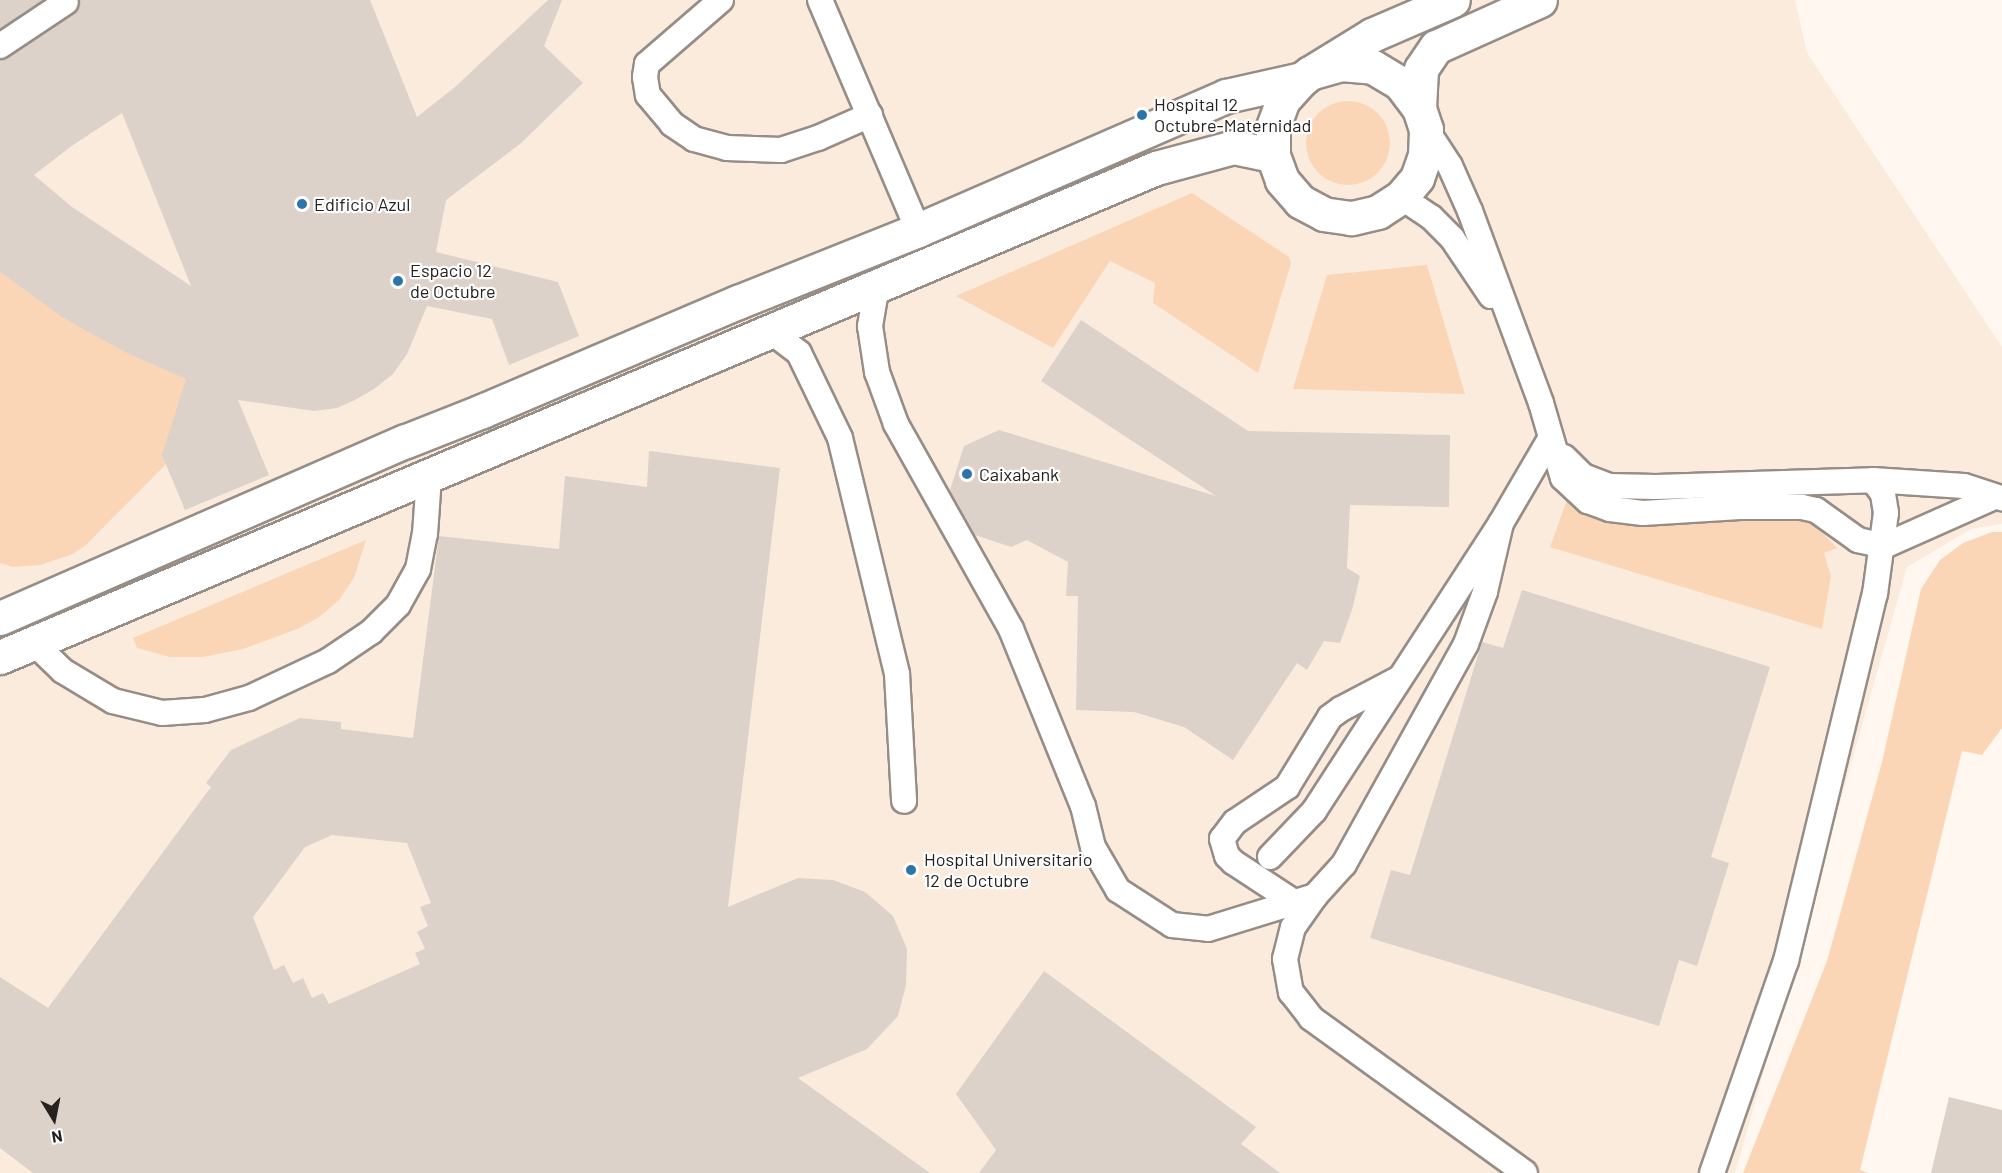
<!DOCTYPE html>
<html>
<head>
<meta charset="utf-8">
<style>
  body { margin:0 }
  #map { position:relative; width:2002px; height:1173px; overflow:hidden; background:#fff7f0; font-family:Barlow,sans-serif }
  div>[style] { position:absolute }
  .built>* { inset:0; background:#fbebdd }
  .green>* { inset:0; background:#fad6b6 }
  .round { border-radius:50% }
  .building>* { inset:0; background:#dcd2ca }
  .roads { filter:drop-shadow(2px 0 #968d86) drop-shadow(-2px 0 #968d86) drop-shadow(0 2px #968d86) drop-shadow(0 -2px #968d86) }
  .lane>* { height:24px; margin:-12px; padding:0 12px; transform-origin:12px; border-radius:12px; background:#fff }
  .street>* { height:33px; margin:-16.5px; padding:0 16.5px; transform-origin:16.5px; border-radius:16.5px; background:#fff }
  .dots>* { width:16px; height:16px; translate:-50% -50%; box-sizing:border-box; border:3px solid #fff; border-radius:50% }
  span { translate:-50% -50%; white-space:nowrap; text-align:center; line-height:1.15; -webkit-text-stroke:4.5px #fff; paint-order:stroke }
  .poi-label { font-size:18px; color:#25211e }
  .left { translate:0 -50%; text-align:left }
  .north { position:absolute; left:24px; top:1089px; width:60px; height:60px; -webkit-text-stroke:4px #fff; paint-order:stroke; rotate:170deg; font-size:16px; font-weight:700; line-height:24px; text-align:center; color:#25211e }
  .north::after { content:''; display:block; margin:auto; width:21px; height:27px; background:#25211e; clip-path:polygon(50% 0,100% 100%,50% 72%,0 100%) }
</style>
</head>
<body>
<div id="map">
  <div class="built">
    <i style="clip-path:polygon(0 0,1795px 0,1807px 53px,2002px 347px,2002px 524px,1971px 529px,1907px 567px,1735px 1173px,0 1173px)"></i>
  </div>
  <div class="green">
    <i class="round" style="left:1306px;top:101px;width:84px;height:84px"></i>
    <i style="clip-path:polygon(1192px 193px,1289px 257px,1291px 263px,1258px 373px,1153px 303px,1155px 283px,1110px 261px,1053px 348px,956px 296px)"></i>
    <i style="clip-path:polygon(1427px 265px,1465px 394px,1293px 389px,1327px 275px)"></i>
    <i style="clip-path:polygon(0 269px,210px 355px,178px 452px,86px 545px,73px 554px,40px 565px,13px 567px,0 563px)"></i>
    <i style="clip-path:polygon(1567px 500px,1603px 518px,1807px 517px,1837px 548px,1824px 553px,1831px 576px,1822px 629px,1550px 547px)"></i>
    <i style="clip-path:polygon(1992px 532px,2002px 532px,2002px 728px,1982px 755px,1962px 751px,1860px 1170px,1868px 1173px,1743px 1173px,1827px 961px,1882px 762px,1921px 589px,1940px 560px,1963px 543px)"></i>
    <i style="clip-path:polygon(366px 540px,354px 578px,339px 600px,318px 618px,297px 629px,243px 649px,203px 657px,170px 657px,152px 652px,137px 648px,133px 638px)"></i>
  </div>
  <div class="building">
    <i style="clip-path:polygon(0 0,43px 0,0 29px)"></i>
    <i style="clip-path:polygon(evenodd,80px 0,370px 0,417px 117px,455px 87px,548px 0,562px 0,544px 46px,583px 83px,520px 144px,446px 200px,436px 252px,558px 282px,579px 336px,509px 365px,492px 319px,427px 306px,407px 354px,393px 374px,374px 389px,355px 400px,337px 408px,314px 411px,238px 400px,269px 475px,185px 510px,162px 455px,186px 379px,129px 354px,94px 335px,62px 317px,0 272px,0 60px,8px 58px,74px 14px,79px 8px,80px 0,122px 113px,191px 286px,72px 207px,34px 175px,73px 145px,122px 113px)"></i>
    <i style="clip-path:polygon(1081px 320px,1248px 431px,1450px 435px,1449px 507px,1350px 505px,1347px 568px,1360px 576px,1352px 610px,1340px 643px,1324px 641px,1307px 670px,1297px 663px,1233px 760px,1184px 727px,1134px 712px,1076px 710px,1078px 596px,1066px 596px,1068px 562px,1027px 540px,1011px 547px,975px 535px,950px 490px,964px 446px,999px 430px,1216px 496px,1041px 381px)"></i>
    <i style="clip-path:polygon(evenodd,649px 451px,780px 468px,728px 907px,798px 878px,833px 880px,865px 892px,893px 916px,907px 949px,906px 985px,898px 1016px,867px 1049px,798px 1078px,930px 1173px,33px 1173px,0 1148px,0 977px,48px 1008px,211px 787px,206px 783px,231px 750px,300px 718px,341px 722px,341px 729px,413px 738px,439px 536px,559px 549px,565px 476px,647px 487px,649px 451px,332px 835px,407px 843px,431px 903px,420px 907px,428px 926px,417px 932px,425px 949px,415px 953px,420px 964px,329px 1004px,323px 993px,312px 998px,303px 978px,293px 983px,284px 965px,274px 970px,253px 917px,305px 847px,332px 835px)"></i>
    <i style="clip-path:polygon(1522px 590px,1770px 667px,1711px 857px,1729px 863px,1697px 966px,1679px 960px,1659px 1026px,1370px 938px,1391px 870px,1410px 875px,1482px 642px,1503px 648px)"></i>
    <i style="clip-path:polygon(1044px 971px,1256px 1127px,1241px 1144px,1280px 1173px,979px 1173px,996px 1150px,956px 1094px)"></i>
    <i style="clip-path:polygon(1949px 1097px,2002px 1110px,2002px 1173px,1931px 1173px)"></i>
  </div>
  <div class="roads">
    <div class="lane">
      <i style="left:721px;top:0;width:98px;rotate:139.1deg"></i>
      <i style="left:647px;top:64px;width:13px;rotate:99deg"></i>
      <i style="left:645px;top:77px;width:18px;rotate:81deg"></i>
      <i style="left:648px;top:95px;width:38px;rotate:50deg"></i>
      <i style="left:672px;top:124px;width:27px;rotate:34deg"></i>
      <i style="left:694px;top:139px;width:34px;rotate:15deg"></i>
      <i style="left:727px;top:148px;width:54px;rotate:2.1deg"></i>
      <i style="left:781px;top:150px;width:39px;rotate:-18deg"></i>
      <i style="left:818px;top:138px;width:57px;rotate:-23.9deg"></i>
      <i style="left:820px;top:0;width:250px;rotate:66.9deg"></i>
      <i style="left:0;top:46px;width:79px;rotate:-33.7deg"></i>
      <i style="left:1426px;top:129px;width:44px;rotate:57deg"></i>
      <i style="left:1450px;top:166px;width:49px;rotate:66deg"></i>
      <i style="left:1470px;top:211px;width:205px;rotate:69.7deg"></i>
      <i style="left:1541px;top:403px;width:78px;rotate:73.7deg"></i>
      <i style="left:1563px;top:478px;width:34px;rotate:43deg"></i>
      <i style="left:1588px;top:501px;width:23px;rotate:20deg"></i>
      <i style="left:1610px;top:509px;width:33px;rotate:7deg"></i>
      <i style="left:1643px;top:513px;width:97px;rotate:-3.5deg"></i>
      <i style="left:1740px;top:507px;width:62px"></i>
      <i style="left:1802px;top:507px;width:14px;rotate:12deg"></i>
      <i style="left:1816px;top:510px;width:52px;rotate:35.5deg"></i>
      <i style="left:1858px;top:540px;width:27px;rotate:13deg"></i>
      <i style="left:1884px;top:546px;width:120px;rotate:-24deg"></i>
      <i style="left:1401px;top:197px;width:36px;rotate:34deg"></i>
      <i style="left:1431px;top:217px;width:30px;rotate:45deg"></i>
      <i style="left:1452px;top:238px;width:70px;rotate:56.1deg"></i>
      <i style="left:877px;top:285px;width:42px;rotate:99.7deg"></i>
      <i style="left:870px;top:326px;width:47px;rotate:81.3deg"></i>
      <i style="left:877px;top:372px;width:55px;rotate:69.9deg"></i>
      <i style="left:896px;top:424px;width:235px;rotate:60.7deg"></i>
      <i style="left:1011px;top:629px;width:191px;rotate:67.9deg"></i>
      <i style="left:1083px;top:806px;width:42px;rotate:76.3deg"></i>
      <i style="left:1093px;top:847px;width:50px;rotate:59.8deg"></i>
      <i style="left:1118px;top:890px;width:64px;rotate:32.9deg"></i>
      <i style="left:1172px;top:925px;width:36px;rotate:6deg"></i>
      <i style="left:1208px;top:929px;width:112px;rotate:-17.1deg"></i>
      <i style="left:770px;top:331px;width:36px;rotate:37deg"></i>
      <i style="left:799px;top:353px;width:94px;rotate:64.2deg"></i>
      <i style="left:840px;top:438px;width:243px;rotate:76.4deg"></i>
      <i style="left:897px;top:674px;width:127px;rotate:86.8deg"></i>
      <i style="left:1564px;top:457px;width:27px;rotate:45deg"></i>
      <i style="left:1583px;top:476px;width:28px;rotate:21deg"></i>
      <i style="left:1609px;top:486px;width:47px;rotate:1.2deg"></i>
      <i style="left:1656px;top:487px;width:217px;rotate:-1.8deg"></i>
      <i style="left:1873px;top:480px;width:91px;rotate:3.8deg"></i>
      <i style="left:1964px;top:486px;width:40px;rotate:18deg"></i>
      <i style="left:1501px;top:523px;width:71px;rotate:103.1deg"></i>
      <i style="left:1485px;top:592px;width:55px;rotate:110.1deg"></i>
      <i style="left:1466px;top:644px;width:252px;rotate:119deg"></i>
      <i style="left:1344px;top:864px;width:43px;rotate:132.2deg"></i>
      <i style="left:1315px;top:896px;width:38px;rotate:125deg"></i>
      <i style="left:1293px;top:927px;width:33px;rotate:104deg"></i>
      <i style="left:1285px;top:959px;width:34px;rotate:80deg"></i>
      <i style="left:1291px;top:992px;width:33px;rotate:52deg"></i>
      <i style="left:1311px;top:1018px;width:264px;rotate:35.9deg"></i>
      <i style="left:34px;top:643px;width:40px;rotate:44deg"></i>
      <i style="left:63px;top:671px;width:58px;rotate:31deg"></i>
      <i style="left:113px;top:701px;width:50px;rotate:13.8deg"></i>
      <i style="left:162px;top:713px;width:43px;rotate:-4deg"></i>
      <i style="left:205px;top:710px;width:46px;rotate:-15.3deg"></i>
      <i style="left:249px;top:698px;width:87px;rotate:-25.1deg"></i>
      <i style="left:328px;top:661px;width:52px;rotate:-34deg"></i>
      <i style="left:371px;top:632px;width:38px;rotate:-45deg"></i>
      <i style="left:398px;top:605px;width:41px;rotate:-60.9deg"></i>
      <i style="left:418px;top:569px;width:36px;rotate:-79deg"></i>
      <i style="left:425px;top:534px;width:57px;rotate:-86deg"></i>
      <i style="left:1270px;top:857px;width:64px;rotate:-46.3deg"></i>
      <i style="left:1314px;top:811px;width:343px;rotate:-57deg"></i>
      <i style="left:1501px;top:523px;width:97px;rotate:-59.7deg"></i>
      <i style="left:1294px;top:902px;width:73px;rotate:-146.7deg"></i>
      <i style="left:1233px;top:862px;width:8px;rotate:-135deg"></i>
      <i style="left:1227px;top:856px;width:18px;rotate:-106deg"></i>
      <i style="left:1222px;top:839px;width:21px;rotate:-53deg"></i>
      <i style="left:1235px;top:822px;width:63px;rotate:-33.9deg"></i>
      <i style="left:1287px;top:787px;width:82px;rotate:-58.4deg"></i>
      <i style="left:1330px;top:717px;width:14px;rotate:-36deg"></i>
      <i style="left:1341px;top:709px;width:64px;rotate:-27.8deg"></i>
      <i style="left:1712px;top:1173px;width:225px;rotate:-70.8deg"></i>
      <i style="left:1786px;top:961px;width:378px;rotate:-76.4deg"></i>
      <i style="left:1875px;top:594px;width:82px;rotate:-82.3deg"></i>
      <i style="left:1886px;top:513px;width:19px;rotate:-99deg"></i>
      <i style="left:1883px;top:494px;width:17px;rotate:-126deg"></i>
    </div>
    <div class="street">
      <i style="left:1310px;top:73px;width:32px;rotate:-16deg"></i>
      <i style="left:1341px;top:64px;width:32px;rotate:5deg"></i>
      <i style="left:1373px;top:67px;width:31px;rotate:31deg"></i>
      <i style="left:1400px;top:83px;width:31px;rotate:53deg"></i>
      <i style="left:1419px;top:108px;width:22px;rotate:72deg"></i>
      <i style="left:1426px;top:129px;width:26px;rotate:92deg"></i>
      <i style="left:1425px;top:155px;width:24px;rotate:109deg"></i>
      <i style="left:1417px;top:178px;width:25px;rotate:130deg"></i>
      <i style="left:1401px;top:197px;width:27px;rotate:147deg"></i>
      <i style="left:1378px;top:212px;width:28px;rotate:167deg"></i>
      <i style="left:1351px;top:218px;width:27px;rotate:-172deg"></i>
      <i style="left:1324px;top:214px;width:27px;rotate:-152deg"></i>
      <i style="left:1300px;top:201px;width:28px;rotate:-131deg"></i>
      <i style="left:1282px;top:180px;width:27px;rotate:-110deg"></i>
      <i style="left:1273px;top:155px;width:28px;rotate:-90deg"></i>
      <i style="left:1273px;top:127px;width:29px;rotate:-70deg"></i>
      <i style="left:1283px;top:100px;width:28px;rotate:-48deg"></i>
      <i style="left:1302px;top:79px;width:10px;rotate:-37deg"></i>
      <i style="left:1310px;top:73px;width:73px;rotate:-31.5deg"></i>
      <i style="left:1372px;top:35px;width:88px;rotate:-23.4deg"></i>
      <i style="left:1419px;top:108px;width:39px;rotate:-87deg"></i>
      <i style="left:1421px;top:69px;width:27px;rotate:-56deg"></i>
      <i style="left:1436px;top:47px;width:114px;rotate:-24.3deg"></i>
      <i style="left:0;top:618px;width:443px;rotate:-23.6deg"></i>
      <i style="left:406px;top:441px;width:82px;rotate:-21.5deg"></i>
      <i style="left:482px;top:411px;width:278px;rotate:-23.1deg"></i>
      <i style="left:738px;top:302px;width:194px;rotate:-21.8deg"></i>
      <i style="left:918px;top:230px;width:336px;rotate:-23.5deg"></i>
      <i style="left:1226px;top:96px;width:78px;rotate:-12.6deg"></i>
      <i style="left:0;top:657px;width:1255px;rotate:-22.93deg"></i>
      <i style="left:1156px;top:168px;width:81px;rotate:-15.1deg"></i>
      <i style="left:1234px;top:147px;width:40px;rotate:12deg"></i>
    </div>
  </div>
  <div class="dots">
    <i style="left:1142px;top:115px;background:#2c75a8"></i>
    <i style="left:302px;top:204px;background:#2c75a8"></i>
    <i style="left:398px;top:281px;background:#2c75a8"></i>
    <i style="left:967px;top:474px;background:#2c75a8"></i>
    <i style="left:911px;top:870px;background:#2c75a8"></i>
  </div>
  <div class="poi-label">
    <span class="left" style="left:1154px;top:115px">Hospital 12<br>Octubre-Maternidad</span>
    <span class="left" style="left:314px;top:204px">Edificio Azul</span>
    <span class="left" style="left:410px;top:281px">Espacio 12<br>de Octubre</span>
    <span class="left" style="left:979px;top:474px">Caixabank</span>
    <span class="left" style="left:924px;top:870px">Hospital Universitario<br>12 de Octubre</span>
  </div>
  <div class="north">N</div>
</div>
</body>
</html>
